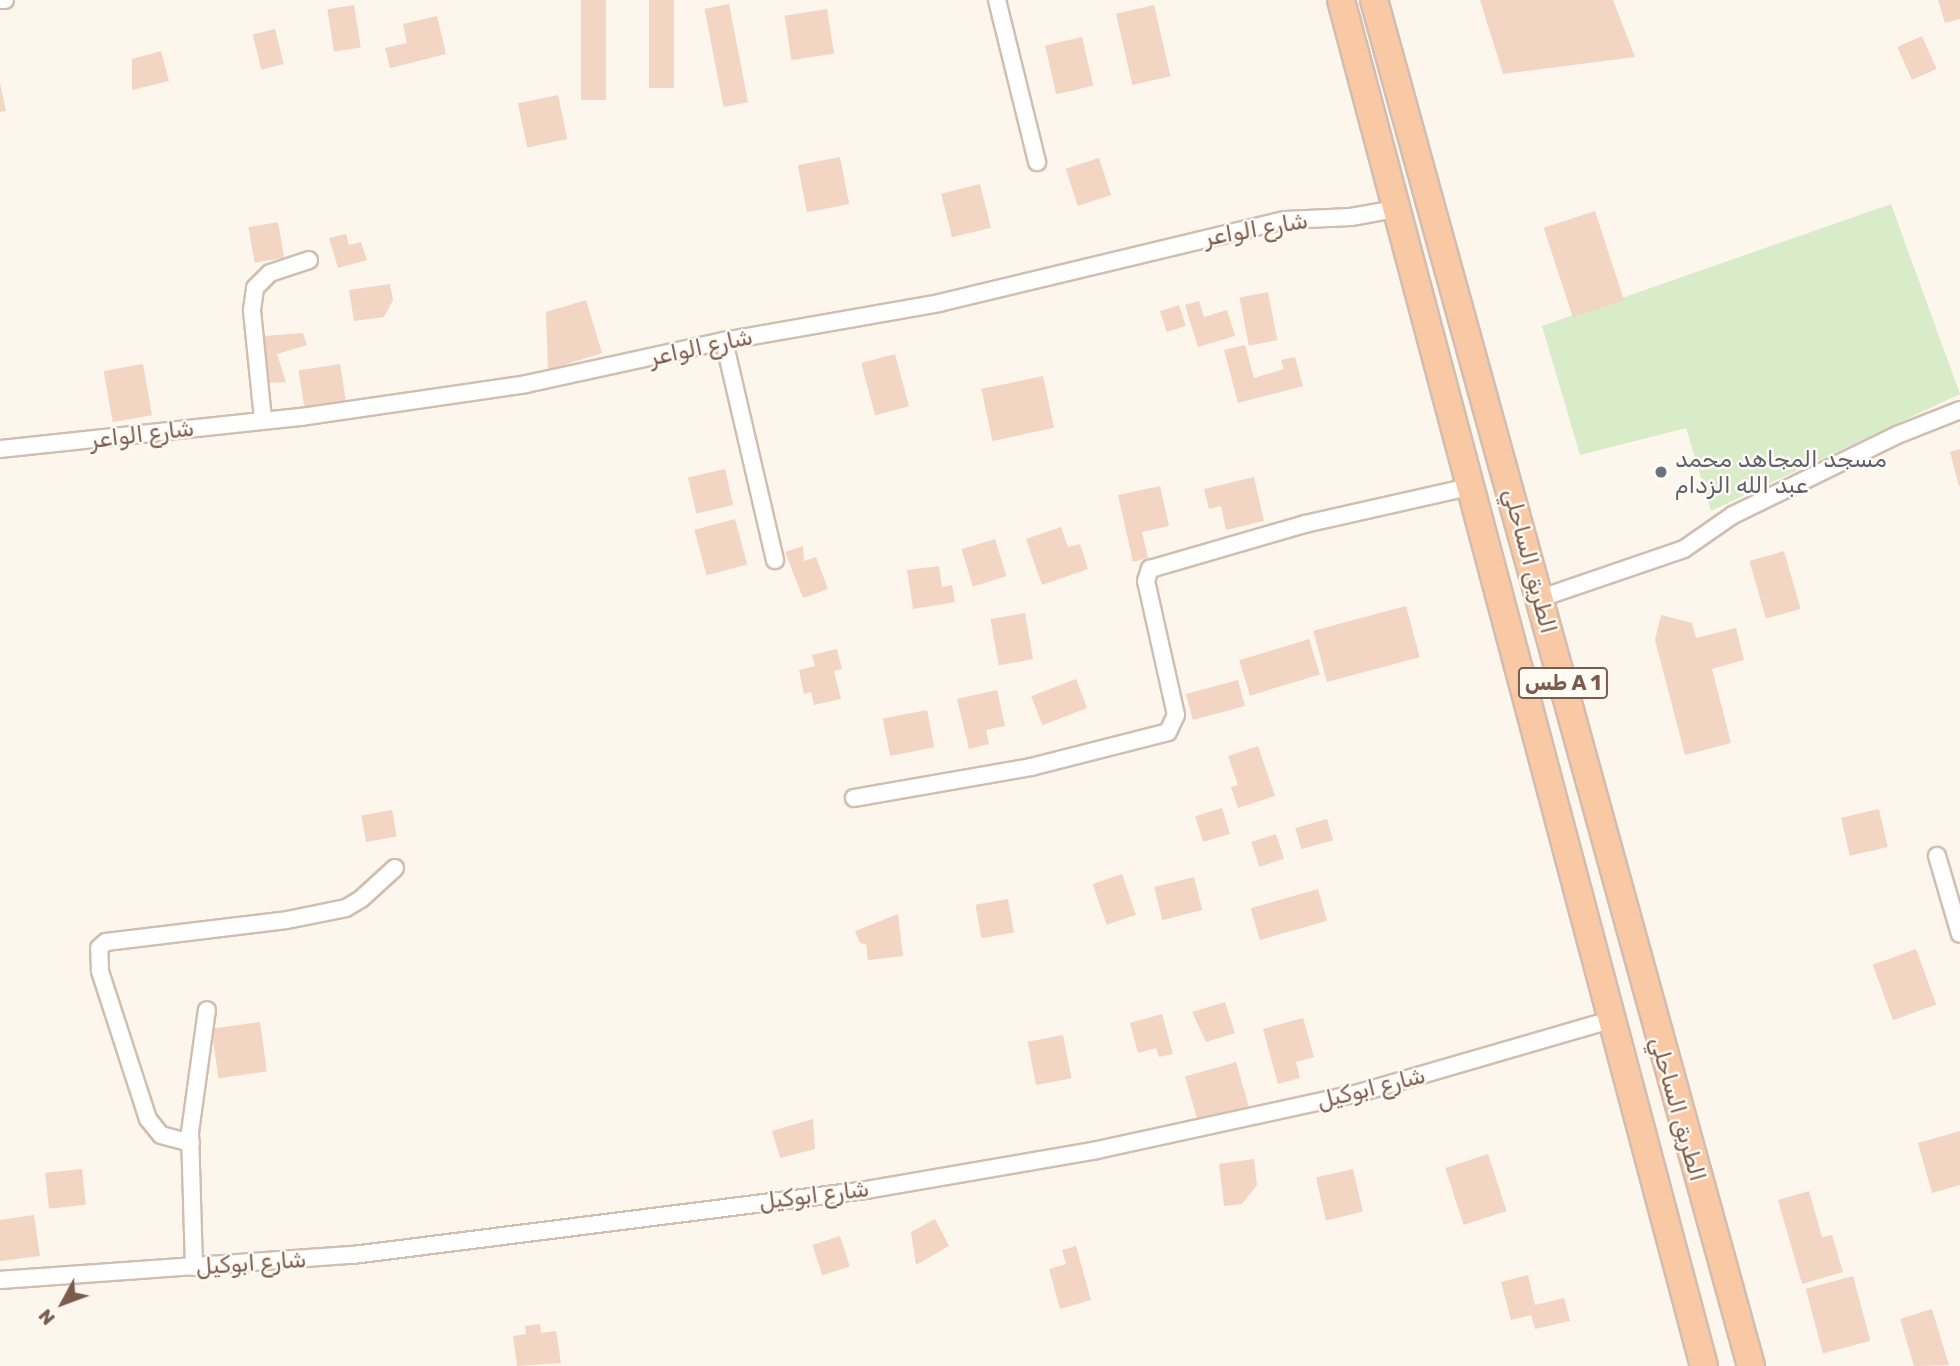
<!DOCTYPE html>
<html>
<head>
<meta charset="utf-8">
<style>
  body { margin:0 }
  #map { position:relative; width:1960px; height:1366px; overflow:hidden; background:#fdf6ec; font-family:Rubik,Cairo,sans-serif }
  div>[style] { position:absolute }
  .green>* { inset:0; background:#d8ecc9 }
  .building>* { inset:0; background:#f3d5c3; transform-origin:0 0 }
  .roads { filter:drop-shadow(2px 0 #d1beb0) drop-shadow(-2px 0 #d1beb0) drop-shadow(0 2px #d1beb0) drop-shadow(0 -2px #d1beb0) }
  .minor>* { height:16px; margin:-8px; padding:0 8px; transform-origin:8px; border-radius:8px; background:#fff }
  .trunk>* { height:26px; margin:-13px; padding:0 13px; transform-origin:13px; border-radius:13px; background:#f9c8a4 }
  .dots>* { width:19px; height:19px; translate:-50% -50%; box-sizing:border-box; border:4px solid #fffaf3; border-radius:50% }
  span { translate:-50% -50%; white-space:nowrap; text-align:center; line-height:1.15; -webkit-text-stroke:5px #fffaf3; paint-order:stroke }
  .shield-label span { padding:2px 5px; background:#fffaf3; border:2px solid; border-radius:5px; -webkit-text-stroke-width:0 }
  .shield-label { font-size:21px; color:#7a5c4d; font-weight:700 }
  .street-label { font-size:23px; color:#7a5c4d }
  .worship-label { font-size:23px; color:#5b616d }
  .left { translate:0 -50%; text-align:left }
  .north { position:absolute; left:28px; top:1268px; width:70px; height:70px; -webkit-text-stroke:5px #fffaf3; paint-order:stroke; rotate:229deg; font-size:19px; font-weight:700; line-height:28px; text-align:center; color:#7a5c4d }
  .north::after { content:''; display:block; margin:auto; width:24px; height:32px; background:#7a5c4d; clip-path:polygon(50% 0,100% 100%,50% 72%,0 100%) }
</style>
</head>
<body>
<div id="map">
  <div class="green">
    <i style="clip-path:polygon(1891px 204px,1960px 394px,1711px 511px,1686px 428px,1580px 455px,1542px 326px)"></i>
  </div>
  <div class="building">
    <i style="left:581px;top:0;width:25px;height:100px"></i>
    <i style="left:649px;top:0;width:25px;height:88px"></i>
    <i style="clip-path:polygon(1480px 0,1613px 0,1635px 57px,1503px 74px)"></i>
    <i style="clip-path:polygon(1938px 0,1960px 0,1960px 19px,1945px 23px)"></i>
    <i style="left:729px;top:4px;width:100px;height:25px;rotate:79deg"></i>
    <i style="left:354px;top:5px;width:43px;height:27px;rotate:81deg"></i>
    <i style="left:1154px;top:5px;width:73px;height:39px;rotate:77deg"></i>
    <i style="left:827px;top:9px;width:45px;height:43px;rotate:81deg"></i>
    <i style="clip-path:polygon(437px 16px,446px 54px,390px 68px,385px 48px,407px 43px,403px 24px)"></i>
    <i style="left:275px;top:29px;width:36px;height:23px;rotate:76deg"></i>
    <i style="left:1922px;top:36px;width:36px;height:27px;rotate:66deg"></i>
    <i style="left:1082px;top:37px;width:50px;height:38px;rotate:77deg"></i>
    <i style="clip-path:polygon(161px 51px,169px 81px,132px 90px,132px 59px)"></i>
    <i style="clip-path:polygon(0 83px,6px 111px,0 112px)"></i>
    <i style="left:558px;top:95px;width:45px;height:41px;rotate:78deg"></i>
    <i style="left:840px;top:157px;width:48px;height:43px;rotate:79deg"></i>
    <i style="left:1099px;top:158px;width:39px;height:35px;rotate:72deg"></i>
    <i style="left:980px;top:184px;width:45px;height:40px;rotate:76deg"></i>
    <i style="left:1595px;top:211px;width:94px;height:54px;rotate:72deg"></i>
    <i style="left:278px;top:222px;width:36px;height:30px;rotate:80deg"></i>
    <i style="clip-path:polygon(346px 234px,349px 245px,361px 242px,367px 260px,338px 268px,329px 238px)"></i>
    <i style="clip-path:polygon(390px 284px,393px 300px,384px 317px,354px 321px,349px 290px)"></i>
    <i style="left:1268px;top:292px;width:49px;height:29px;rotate:79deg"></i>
    <i style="clip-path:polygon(586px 300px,602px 353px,548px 370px,546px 312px)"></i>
    <i style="clip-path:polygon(1199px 301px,1204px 317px,1227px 310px,1235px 336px,1198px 347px,1185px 305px)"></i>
    <i style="left:1179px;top:305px;width:22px;height:20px;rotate:72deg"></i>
    <i style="clip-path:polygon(303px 333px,307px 345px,277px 354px,286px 382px,267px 383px,264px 336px)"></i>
    <i style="clip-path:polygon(1245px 345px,1254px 378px,1284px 369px,1281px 360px,1295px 357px,1303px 386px,1238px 403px,1224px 350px)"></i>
    <i style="left:895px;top:354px;width:54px;height:35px;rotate:75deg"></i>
    <i style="left:143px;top:364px;width:52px;height:40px;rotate:80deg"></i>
    <i style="left:340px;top:364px;width:39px;height:42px;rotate:81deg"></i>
    <i style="left:1043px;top:376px;width:53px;height:63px;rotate:78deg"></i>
    <i style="clip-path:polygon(1960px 449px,1960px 486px,1959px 486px,1950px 452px)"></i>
    <i style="left:725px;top:469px;width:37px;height:38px;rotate:77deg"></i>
    <i style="clip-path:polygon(1254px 477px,1264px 521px,1226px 530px,1221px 506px,1209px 509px,1204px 489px)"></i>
    <i style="clip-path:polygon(1160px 486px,1169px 526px,1142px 532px,1148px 558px,1133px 562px,1118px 495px)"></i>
    <i style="left:735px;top:519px;width:47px;height:42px;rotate:75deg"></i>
    <i style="clip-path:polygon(1061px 527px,1068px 547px,1080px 544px,1088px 569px,1042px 585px,1026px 539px)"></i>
    <i style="left:995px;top:539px;width:39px;height:35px;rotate:73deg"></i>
    <i style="clip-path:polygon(803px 546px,804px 561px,816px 557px,828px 589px,803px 598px,785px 552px)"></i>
    <i style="left:1784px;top:551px;width:60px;height:36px;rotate:74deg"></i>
    <i style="clip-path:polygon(939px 566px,942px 587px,952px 585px,955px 602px,913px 609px,907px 570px)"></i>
    <i style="left:1406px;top:606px;width:53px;height:96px;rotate:75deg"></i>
    <i style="left:1025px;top:613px;width:47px;height:35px;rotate:80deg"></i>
    <i style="clip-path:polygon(1661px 615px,1692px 623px,1696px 638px,1736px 628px,1744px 660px,1712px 669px,1731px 743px,1685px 755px,1655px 640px)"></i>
    <i style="left:1309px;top:639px;width:37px;height:73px;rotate:73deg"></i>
    <i style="clip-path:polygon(837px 649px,842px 669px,834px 671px,841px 699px,814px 705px,811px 692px,804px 694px,799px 670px,815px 666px,812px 655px)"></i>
    <i style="left:1076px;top:679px;width:31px;height:48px;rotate:69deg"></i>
    <i style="left:1238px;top:680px;width:27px;height:54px;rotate:75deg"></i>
    <i style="clip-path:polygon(997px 690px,1005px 726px,986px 730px,989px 744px,969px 749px,957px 699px)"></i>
    <i style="left:927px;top:710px;width:38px;height:45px;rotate:79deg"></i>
    <i style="clip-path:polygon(1258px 746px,1275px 796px,1238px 808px,1231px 787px,1238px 785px,1228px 756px)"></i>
    <i style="left:1222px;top:808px;width:27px;height:28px;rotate:73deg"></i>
    <i style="left:1879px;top:809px;width:39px;height:39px;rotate:77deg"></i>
    <i style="left:392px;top:810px;width:27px;height:31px;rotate:80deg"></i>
    <i style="left:1327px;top:819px;width:22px;height:33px;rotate:74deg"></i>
    <i style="left:1276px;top:834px;width:26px;height:26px;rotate:72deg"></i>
    <i style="left:1122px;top:874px;width:43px;height:31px;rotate:71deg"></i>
    <i style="left:1194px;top:877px;width:34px;height:41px;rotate:76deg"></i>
    <i style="left:1318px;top:889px;width:33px;height:70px;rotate:74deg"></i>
    <i style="left:1008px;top:899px;width:34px;height:33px;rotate:80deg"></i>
    <i style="clip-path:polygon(898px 914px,903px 956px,868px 960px,866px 944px,860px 943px,855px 931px)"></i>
    <i style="left:1916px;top:949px;width:59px;height:46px;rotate:70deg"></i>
    <i style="clip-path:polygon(1225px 1002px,1235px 1033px,1206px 1042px,1192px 1012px)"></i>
    <i style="clip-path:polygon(1162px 1014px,1173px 1054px,1159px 1057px,1156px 1048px,1138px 1053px,1130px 1023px)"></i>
    <i style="clip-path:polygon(1303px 1018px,1314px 1057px,1296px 1062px,1300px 1078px,1278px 1084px,1263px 1029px)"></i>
    <i style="left:260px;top:1022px;width:50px;height:49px;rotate:82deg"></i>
    <i style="left:1063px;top:1035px;width:44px;height:36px;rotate:79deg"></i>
    <i style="left:1236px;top:1062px;width:50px;height:53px;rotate:74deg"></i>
    <i style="clip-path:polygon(813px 1119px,815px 1149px,780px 1158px,772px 1131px)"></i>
    <i style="clip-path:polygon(1960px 1131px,1960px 1185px,1932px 1193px,1918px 1143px)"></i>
    <i style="left:1488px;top:1154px;width:60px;height:45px;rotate:72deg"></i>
    <i style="clip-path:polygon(1254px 1159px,1257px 1185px,1242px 1204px,1224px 1206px,1219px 1164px)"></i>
    <i style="left:82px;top:1169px;width:36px;height:37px;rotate:84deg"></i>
    <i style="left:1353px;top:1169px;width:44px;height:38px;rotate:77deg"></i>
    <i style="clip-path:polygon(1809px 1191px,1822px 1237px,1832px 1235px,1843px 1272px,1802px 1284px,1778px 1200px)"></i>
    <i style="clip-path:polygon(34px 1215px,40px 1256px,0 1261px,0 1220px)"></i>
    <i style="clip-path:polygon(935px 1219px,949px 1246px,916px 1265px,911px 1232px)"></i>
    <i style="left:840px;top:1236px;width:32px;height:29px;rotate:72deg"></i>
    <i style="clip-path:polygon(1076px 1246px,1091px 1300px,1060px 1309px,1049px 1269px,1066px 1264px,1062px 1250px)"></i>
    <i style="clip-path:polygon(1528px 1275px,1535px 1305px,1564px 1298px,1570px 1321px,1535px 1329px,1531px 1315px,1511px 1320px,1501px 1282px)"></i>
    <i style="left:1853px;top:1276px;width:67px;height:49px;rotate:75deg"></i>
    <i style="clip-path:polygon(1932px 1309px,1949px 1365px,1914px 1366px,1900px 1319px)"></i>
    <i style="clip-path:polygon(540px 1324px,541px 1333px,556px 1331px,561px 1363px,517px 1366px,513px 1336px,526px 1334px,525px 1326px)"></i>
  </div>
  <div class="roads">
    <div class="minor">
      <i style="left:0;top:0;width:5px"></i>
      <i style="left:997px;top:0;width:167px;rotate:76.1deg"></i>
      <i style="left:724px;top:341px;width:225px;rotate:76.9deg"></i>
      <i style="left:263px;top:419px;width:110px;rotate:-95.8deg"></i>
      <i style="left:252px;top:310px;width:22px;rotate:-82deg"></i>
      <i style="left:255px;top:288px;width:21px;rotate:-45deg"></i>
      <i style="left:270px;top:273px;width:41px;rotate:-18.4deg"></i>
      <i style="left:0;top:449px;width:303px;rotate:-6.1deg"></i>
      <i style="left:301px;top:417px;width:227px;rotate:-8.3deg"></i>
      <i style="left:526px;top:384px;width:203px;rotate:-12.3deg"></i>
      <i style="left:724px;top:341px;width:218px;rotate:-10deg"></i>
      <i style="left:939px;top:303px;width:356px;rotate:-13.5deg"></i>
      <i style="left:1285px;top:220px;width:66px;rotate:-2.6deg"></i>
      <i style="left:1351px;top:217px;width:46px;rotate:-10.1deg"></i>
      <i style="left:1541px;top:598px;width:151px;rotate:-18.9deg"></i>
      <i style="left:1684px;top:549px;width:60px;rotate:-34.8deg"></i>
      <i style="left:1733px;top:515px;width:182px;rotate:-26deg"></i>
      <i style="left:1897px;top:435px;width:68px;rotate:-21.6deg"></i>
      <i style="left:854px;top:798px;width:180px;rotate:-9.9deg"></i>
      <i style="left:1031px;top:767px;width:141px;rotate:-14.3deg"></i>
      <i style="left:1168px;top:732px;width:19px;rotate:-65deg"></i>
      <i style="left:1176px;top:715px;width:137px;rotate:-102.6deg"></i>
      <i style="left:1146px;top:581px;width:13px;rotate:-72deg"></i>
      <i style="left:1150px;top:569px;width:161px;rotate:-16.2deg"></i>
      <i style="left:1305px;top:524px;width:168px;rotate:-12.7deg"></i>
      <i style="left:1937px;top:856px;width:81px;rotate:73.6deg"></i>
      <i style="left:191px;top:1143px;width:31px;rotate:-165deg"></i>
      <i style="left:161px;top:1135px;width:21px;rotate:-129deg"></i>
      <i style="left:148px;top:1119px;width:156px;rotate:-108deg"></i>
      <i style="left:100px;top:971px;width:23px;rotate:-92deg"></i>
      <i style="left:99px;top:948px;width:9px;rotate:-41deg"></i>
      <i style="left:106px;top:942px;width:182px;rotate:-6.9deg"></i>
      <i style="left:287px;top:920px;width:60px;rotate:-11.5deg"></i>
      <i style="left:346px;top:908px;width:17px;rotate:-31deg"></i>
      <i style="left:361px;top:899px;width:46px;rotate:-42.4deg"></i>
      <i style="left:194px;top:1267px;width:135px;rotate:-91.7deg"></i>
      <i style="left:190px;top:1132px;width:123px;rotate:-82.1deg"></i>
      <i style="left:0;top:1280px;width:354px;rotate:-4.1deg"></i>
      <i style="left:353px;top:1255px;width:517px;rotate:-7.22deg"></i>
      <i style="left:866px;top:1190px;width:234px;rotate:-9.8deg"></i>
      <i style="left:1097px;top:1150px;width:268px;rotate:-12.3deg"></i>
      <i style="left:1359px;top:1093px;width:265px;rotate:-16.2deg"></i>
    </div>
    <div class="trunk">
      <i style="left:1341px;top:0;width:1413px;rotate:75.12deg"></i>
      <i style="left:1374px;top:0;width:1417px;rotate:74.57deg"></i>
    </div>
  </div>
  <div class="dots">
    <i style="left:1661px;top:472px;background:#6b7280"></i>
  </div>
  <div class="shield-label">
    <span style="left:1563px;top:683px">طس A 1</span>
  </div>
  <div class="street-label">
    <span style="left:1256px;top:229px;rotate:-10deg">شارع الواعر</span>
    <span style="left:701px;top:347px;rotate:-12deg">شارع الواعر</span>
    <span style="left:142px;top:434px;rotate:-7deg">شارع الواعر</span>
    <span style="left:1530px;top:561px;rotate:75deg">الطريق الساحلي</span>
    <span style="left:1371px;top:1088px;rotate:-14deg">شارع ابوكيل</span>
    <span style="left:1678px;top:1109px;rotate:74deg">الطريق الساحلي</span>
    <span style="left:814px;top:1195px;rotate:-7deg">شارع ابوكيل</span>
    <span style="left:251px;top:1263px;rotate:-4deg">شارع ابوكيل</span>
  </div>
  <div class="worship-label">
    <span class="left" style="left:1675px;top:472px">مسجد المجاهد محمد<br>عبد الله الزدام</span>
  </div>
  <div class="north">N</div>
</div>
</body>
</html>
